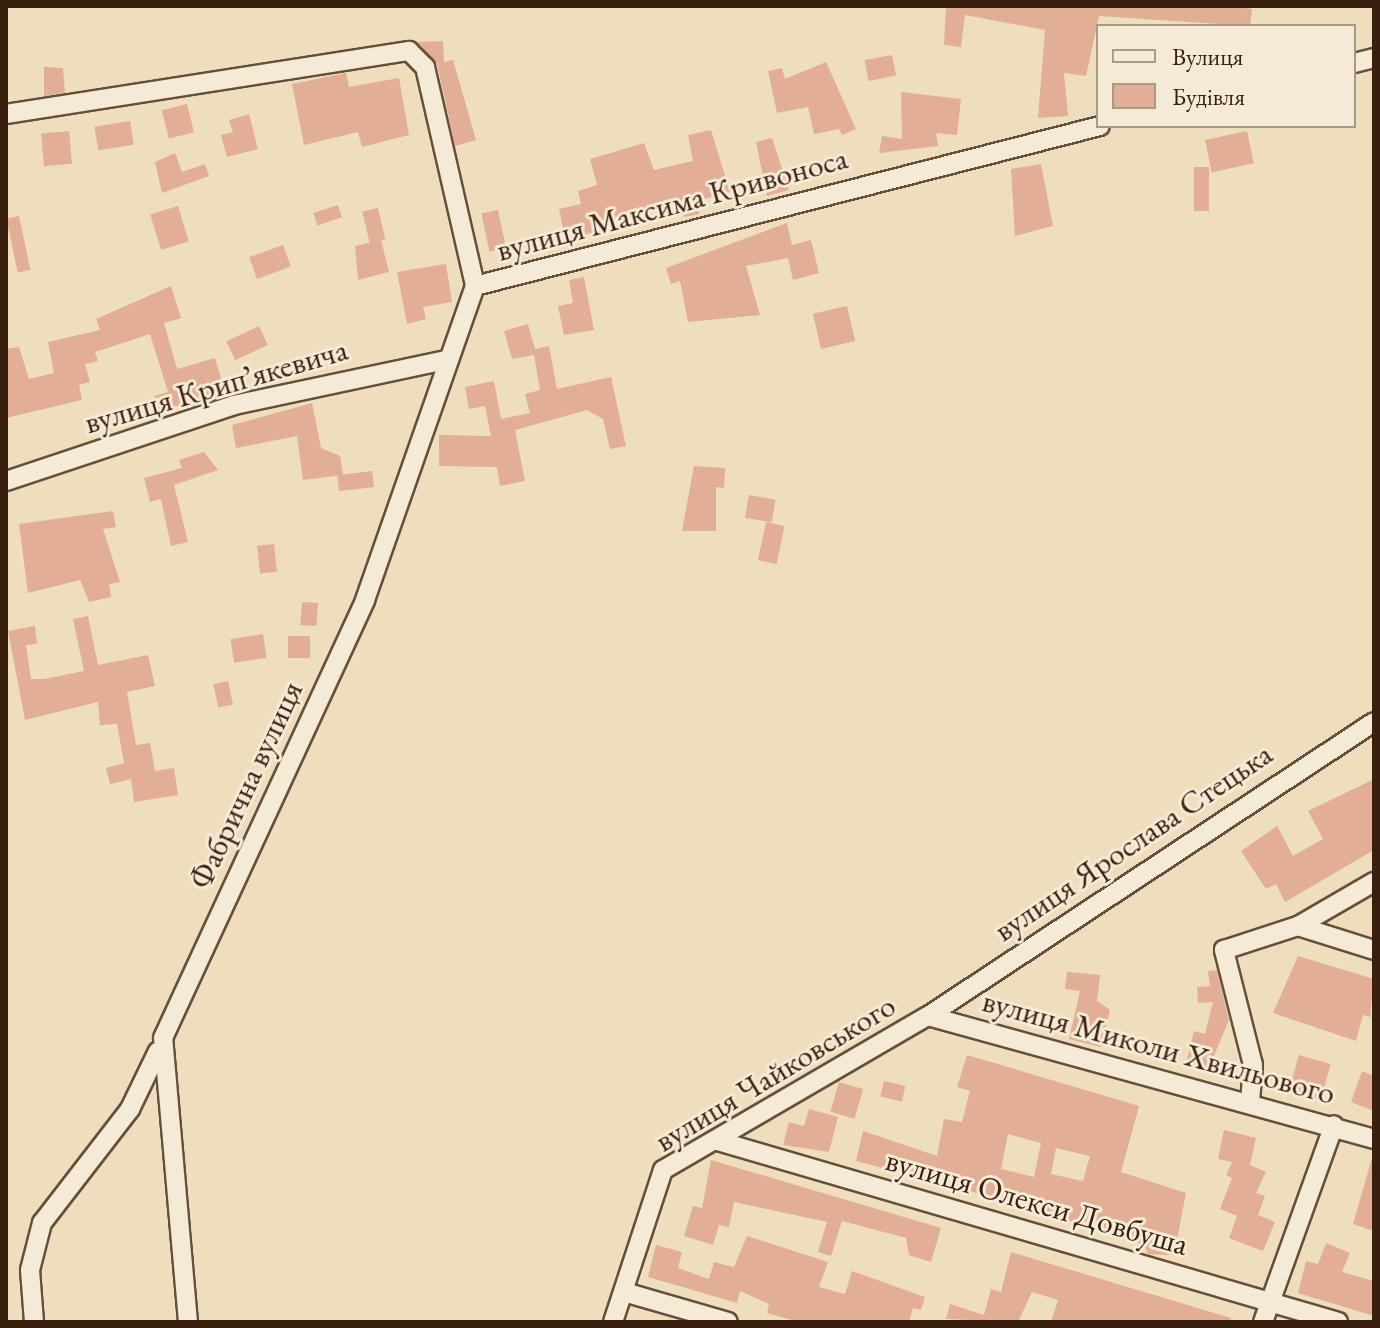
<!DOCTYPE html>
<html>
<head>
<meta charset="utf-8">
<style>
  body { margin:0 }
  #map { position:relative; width:1380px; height:1328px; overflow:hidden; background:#eedebe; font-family:"EB Garamond",serif }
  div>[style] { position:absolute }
  .building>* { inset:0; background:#e2ae95; transform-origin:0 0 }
  .roads { filter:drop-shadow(2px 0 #664f3a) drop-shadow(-2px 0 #664f3a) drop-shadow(0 2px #664f3a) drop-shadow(0 -2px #664f3a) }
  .minor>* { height:18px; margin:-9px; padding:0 9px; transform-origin:9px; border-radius:9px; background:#f4ead5 }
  span { translate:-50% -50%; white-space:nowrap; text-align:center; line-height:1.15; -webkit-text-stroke:6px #f4ead5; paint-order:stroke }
  .street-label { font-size:32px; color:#391f0e }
  .frame { position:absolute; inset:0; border:8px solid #391f0e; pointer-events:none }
  .legend { position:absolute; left:1096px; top:24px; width:260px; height:104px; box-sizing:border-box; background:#f4ead5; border:2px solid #a99985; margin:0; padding:10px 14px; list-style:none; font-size:24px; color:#391f0e }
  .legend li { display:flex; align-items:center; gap:16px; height:40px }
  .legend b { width:40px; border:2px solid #a99985 }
</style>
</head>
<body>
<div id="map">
  <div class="building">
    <i style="clip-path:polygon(946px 6px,1227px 6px,1252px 9px,1250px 26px,1099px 16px,1086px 76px,1064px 73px,1068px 116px,1038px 118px,1045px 30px,965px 15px,961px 47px,944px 45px)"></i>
    <i style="clip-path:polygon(443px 41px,444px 62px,453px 60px,476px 140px,455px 146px,437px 64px,417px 42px)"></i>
    <i style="left:892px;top:55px;width:21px;height:28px;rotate:79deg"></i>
    <i style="clip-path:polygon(826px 62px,856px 129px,842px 135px,839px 129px,814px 134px,808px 107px,777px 113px,768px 71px,782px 68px,785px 79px)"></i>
    <i style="clip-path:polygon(44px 67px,63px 68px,65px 93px,44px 96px)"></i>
    <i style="clip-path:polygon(346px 73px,349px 87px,399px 78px,409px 135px,362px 147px,358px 132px,304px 145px,292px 84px)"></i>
    <i style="clip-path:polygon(901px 92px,961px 99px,957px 135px,936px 133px,938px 146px,879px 153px,882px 136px,902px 139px)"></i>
    <i style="left:187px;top:104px;width:29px;height:26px;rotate:76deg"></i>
    <i style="clip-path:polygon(249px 114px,258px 149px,227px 157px,221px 135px,233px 132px,229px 120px)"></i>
    <i style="left:130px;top:121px;width:24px;height:36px;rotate:81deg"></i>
    <i style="clip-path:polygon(711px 130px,730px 192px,697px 201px,699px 214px,684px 217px,682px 205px,653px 207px,606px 220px,608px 230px,565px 238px,559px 209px,581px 204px,578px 191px,597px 185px,590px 159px,644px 143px,654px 170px,693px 161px,688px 135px)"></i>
    <i style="left:69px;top:131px;width:33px;height:28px;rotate:85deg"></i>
    <i style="left:1247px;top:131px;width:33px;height:43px;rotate:78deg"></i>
    <i style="clip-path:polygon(772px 138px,789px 190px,767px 196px,756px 142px)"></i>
    <i style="clip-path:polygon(175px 153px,182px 172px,205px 164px,209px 176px,162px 193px,155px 162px)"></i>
    <i style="clip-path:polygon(1041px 164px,1053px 226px,1015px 236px,1011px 169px)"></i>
    <i style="left:1194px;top:167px;width:15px;height:44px"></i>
    <i style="left:338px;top:205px;width:13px;height:26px;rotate:72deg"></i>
    <i style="left:178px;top:206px;width:37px;height:29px;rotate:73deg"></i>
    <i style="left:378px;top:208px;width:32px;height:16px;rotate:77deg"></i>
    <i style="left:498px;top:210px;width:39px;height:17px;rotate:78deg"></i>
    <i style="left:19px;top:216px;width:55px;height:13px;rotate:78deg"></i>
    <i style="clip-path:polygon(787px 223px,792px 245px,811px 240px,819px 273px,793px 280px,788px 258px,746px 266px,760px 315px,688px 322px,680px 281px,671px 284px,666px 268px)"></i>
    <i style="clip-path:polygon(381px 240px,389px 272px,358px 280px,355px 246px)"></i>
    <i style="left:283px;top:245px;width:23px;height:36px;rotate:70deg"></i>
    <i style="clip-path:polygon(446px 264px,452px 302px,423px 307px,426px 319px,407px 324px,397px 272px)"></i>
    <i style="clip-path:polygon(584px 277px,594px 330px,564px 335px,558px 306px,573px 303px,569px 280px)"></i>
    <i style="clip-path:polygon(171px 286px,181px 318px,164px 323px,177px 369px,215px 358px,226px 395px,159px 410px,154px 396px,168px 392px,150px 334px,95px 352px,98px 361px,85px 364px,90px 382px,79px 385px,82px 400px,6px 418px,6px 349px,19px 347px,29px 379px,54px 373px,48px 342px,100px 330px,96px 319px)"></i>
    <i style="left:847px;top:306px;width:36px;height:35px;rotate:77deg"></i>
    <i style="clip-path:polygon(528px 324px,535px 349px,549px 346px,557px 389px,611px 377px,626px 446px,610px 449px,603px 419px,587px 410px,515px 430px,525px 481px,500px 486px,497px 467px,439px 466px,439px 435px,491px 436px,485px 406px,469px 409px,465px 387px,494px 381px,501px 419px,530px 413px,525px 394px,540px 390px,534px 355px,512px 359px,504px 331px)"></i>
    <i style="left:259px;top:326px;width:21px;height:36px;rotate:65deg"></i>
    <i style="clip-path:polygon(312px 403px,321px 448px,340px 456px,343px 475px,303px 480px,297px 436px,236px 448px,232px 425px)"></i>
    <i style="clip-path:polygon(204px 452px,218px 470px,174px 485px,188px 542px,171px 546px,161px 499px,150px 502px,144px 478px,182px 468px,179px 460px)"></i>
    <i style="clip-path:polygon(694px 466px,725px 468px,724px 488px,716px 487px,716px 531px,682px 531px)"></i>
    <i style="left:372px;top:471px;width:16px;height:35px;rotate:83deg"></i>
    <i style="left:749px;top:495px;width:27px;height:23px;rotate:10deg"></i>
    <i style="clip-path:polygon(113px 511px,116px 527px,103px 529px,120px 582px,109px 584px,111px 597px,89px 602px,80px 580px,28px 593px,19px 524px)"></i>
    <i style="left:766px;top:522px;width:19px;height:39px;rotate:12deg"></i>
    <i style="left:274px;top:544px;width:28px;height:17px;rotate:84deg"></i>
    <i style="left:302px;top:602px;width:16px;height:23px;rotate:4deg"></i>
    <i style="clip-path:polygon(88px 616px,98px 665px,148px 655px,155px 686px,127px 692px,136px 745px,150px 743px,155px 771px,174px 768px,178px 795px,134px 802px,131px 779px,110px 784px,106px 768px,124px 763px,117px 724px,100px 725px,98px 702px,25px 720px,8px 631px,35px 626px,37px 644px,26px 645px,31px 679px,44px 679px,84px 671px,73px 619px)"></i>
    <i style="left:263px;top:634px;width:24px;height:33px;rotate:81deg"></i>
    <i style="left:288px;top:636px;width:22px;height:22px"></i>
    <i style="left:228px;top:681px;width:24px;height:15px;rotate:78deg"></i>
    <i style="clip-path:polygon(1374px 779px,1374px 850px,1285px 902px,1276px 884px,1266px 889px,1241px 851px,1277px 826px,1293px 856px,1323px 839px,1308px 811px)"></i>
    <i style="clip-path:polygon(1298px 956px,1374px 979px,1370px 1017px,1363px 1015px,1356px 1041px,1273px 1013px)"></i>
    <i style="clip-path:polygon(1217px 970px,1229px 1020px,1208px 1070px,1186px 1064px,1194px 1031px,1205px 1034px,1213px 1002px,1198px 1003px,1197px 987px,1210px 986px,1208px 971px)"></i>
    <i style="clip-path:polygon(1067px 972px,1100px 975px,1097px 1001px,1110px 1010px,1101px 1047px,1069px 1039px,1080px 991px,1065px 989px)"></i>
    <i style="clip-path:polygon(evenodd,967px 1055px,1139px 1106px,1121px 1172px,1186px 1193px,1174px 1255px,1148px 1254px,1144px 1245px,1000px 1199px,856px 1161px,863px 1131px,937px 1156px,944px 1119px,962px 1122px,970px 1091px,957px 1087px,967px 1055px,1008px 1134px,1041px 1143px,1034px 1177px,1001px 1169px,1008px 1134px,967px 1055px,1056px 1148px,1090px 1156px,1083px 1181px,1051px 1174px,1056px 1148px)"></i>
    <i style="left:1299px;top:1055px;width:33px;height:37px;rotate:16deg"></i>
    <i style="clip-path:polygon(1362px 1071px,1374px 1076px,1374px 1111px,1351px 1102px)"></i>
    <i style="left:884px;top:1081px;width:22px;height:16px;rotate:13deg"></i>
    <i style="left:839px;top:1082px;width:25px;height:31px;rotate:16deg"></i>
    <i style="clip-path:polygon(809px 1109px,838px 1117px,829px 1152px,783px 1145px,789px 1122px,804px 1126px)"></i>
    <i style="clip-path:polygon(1224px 1130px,1256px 1138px,1250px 1165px,1266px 1172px,1256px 1193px,1265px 1196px,1258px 1215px,1275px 1222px,1263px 1251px,1229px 1238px,1237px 1216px,1220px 1209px,1232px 1178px,1226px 1175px,1232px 1162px,1218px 1159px)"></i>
    <i style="clip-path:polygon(1374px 1151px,1374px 1231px,1353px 1224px)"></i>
    <i style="clip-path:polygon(711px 1160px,941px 1228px,931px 1262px,909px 1255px,906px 1238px,842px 1221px,831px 1256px,818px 1252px,827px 1222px,734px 1202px,729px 1227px,719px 1225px,713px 1245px,684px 1236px,693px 1206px,702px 1208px)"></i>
    <i style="clip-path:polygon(747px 1236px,828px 1262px,819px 1287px,845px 1294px,852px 1271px,925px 1297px,921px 1310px,913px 1308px,909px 1322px,799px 1322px,767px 1313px,769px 1304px,740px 1291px,737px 1303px,648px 1277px,656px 1245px,682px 1252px,678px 1268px,709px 1279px,714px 1262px,734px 1267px)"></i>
    <i style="clip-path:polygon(1326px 1243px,1350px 1253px,1342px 1272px,1374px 1281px,1374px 1316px,1298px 1293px,1306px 1261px,1318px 1264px)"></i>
    <i style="clip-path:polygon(1011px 1252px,1231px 1318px,1230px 1322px,1051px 1322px,1058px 1300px,1032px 1292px,1018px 1322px,946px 1319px,950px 1304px,984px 1315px,991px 1289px,1001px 1292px)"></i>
  </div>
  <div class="roads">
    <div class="minor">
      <i style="left:1354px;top:63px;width:21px;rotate:-14deg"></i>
      <i style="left:6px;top:114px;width:408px;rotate:-8.9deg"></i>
      <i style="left:409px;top:51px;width:23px;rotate:45deg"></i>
      <i style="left:425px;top:67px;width:225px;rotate:77.1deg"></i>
      <i style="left:475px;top:286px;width:645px;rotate:-14.36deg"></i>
      <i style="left:6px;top:481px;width:240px;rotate:-18.4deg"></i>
      <i style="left:234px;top:405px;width:216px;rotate:-12deg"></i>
      <i style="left:1298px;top:926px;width:80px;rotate:17.5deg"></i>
      <i style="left:928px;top:1016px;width:463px;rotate:15.4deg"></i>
      <i style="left:1250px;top:1101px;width:36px;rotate:-85deg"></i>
      <i style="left:1253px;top:1065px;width:119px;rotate:-104.2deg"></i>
      <i style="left:1224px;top:950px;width:78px;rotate:-18deg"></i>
      <i style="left:1298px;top:926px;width:88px;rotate:-30.1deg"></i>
      <i style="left:718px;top:1141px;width:646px;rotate:16.27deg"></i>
      <i style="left:624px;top:1292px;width:108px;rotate:16.1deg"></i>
      <i style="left:34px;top:1322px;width:52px;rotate:-94.4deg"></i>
      <i style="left:30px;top:1270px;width:49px;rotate:-75.7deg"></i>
      <i style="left:42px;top:1223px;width:144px;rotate:-52.3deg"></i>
      <i style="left:130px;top:1109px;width:64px;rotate:-64.2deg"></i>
      <i style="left:188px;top:1322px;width:285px;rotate:-95deg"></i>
      <i style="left:163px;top:1038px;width:482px;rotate:-65.2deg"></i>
      <i style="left:365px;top:600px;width:333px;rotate:-70.7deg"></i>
      <i style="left:613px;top:1322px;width:160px;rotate:-71.8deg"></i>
      <i style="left:663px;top:1170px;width:306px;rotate:-30.2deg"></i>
      <i style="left:928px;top:1016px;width:534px;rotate:-33.39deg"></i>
      <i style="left:1263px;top:1322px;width:209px;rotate:-70.2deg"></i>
    </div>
  </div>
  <div class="street-label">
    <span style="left:672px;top:204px;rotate:-15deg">вулиця Максима Кривоноса</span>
    <span style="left:216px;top:386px;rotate:-16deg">вулиця Крипʼякевича</span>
    <span style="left:246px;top:785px;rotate:-65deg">Фабрична вулиця</span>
    <span style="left:1133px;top:842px;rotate:-34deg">вулиця Ярослава Стецька</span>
    <span style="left:1159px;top:1047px;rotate:15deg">вулиця Миколи Хвильового</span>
    <span style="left:775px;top:1073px;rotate:-31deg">вулиця Чайковського</span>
    <span style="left:1037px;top:1202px;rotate:16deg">вулиця Олекси Довбуша</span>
  </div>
  <div class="frame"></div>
  <ul class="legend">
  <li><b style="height:10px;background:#f4ead5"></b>Вулиця</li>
  <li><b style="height:22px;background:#e2ae95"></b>Будівля</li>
  </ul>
</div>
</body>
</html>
